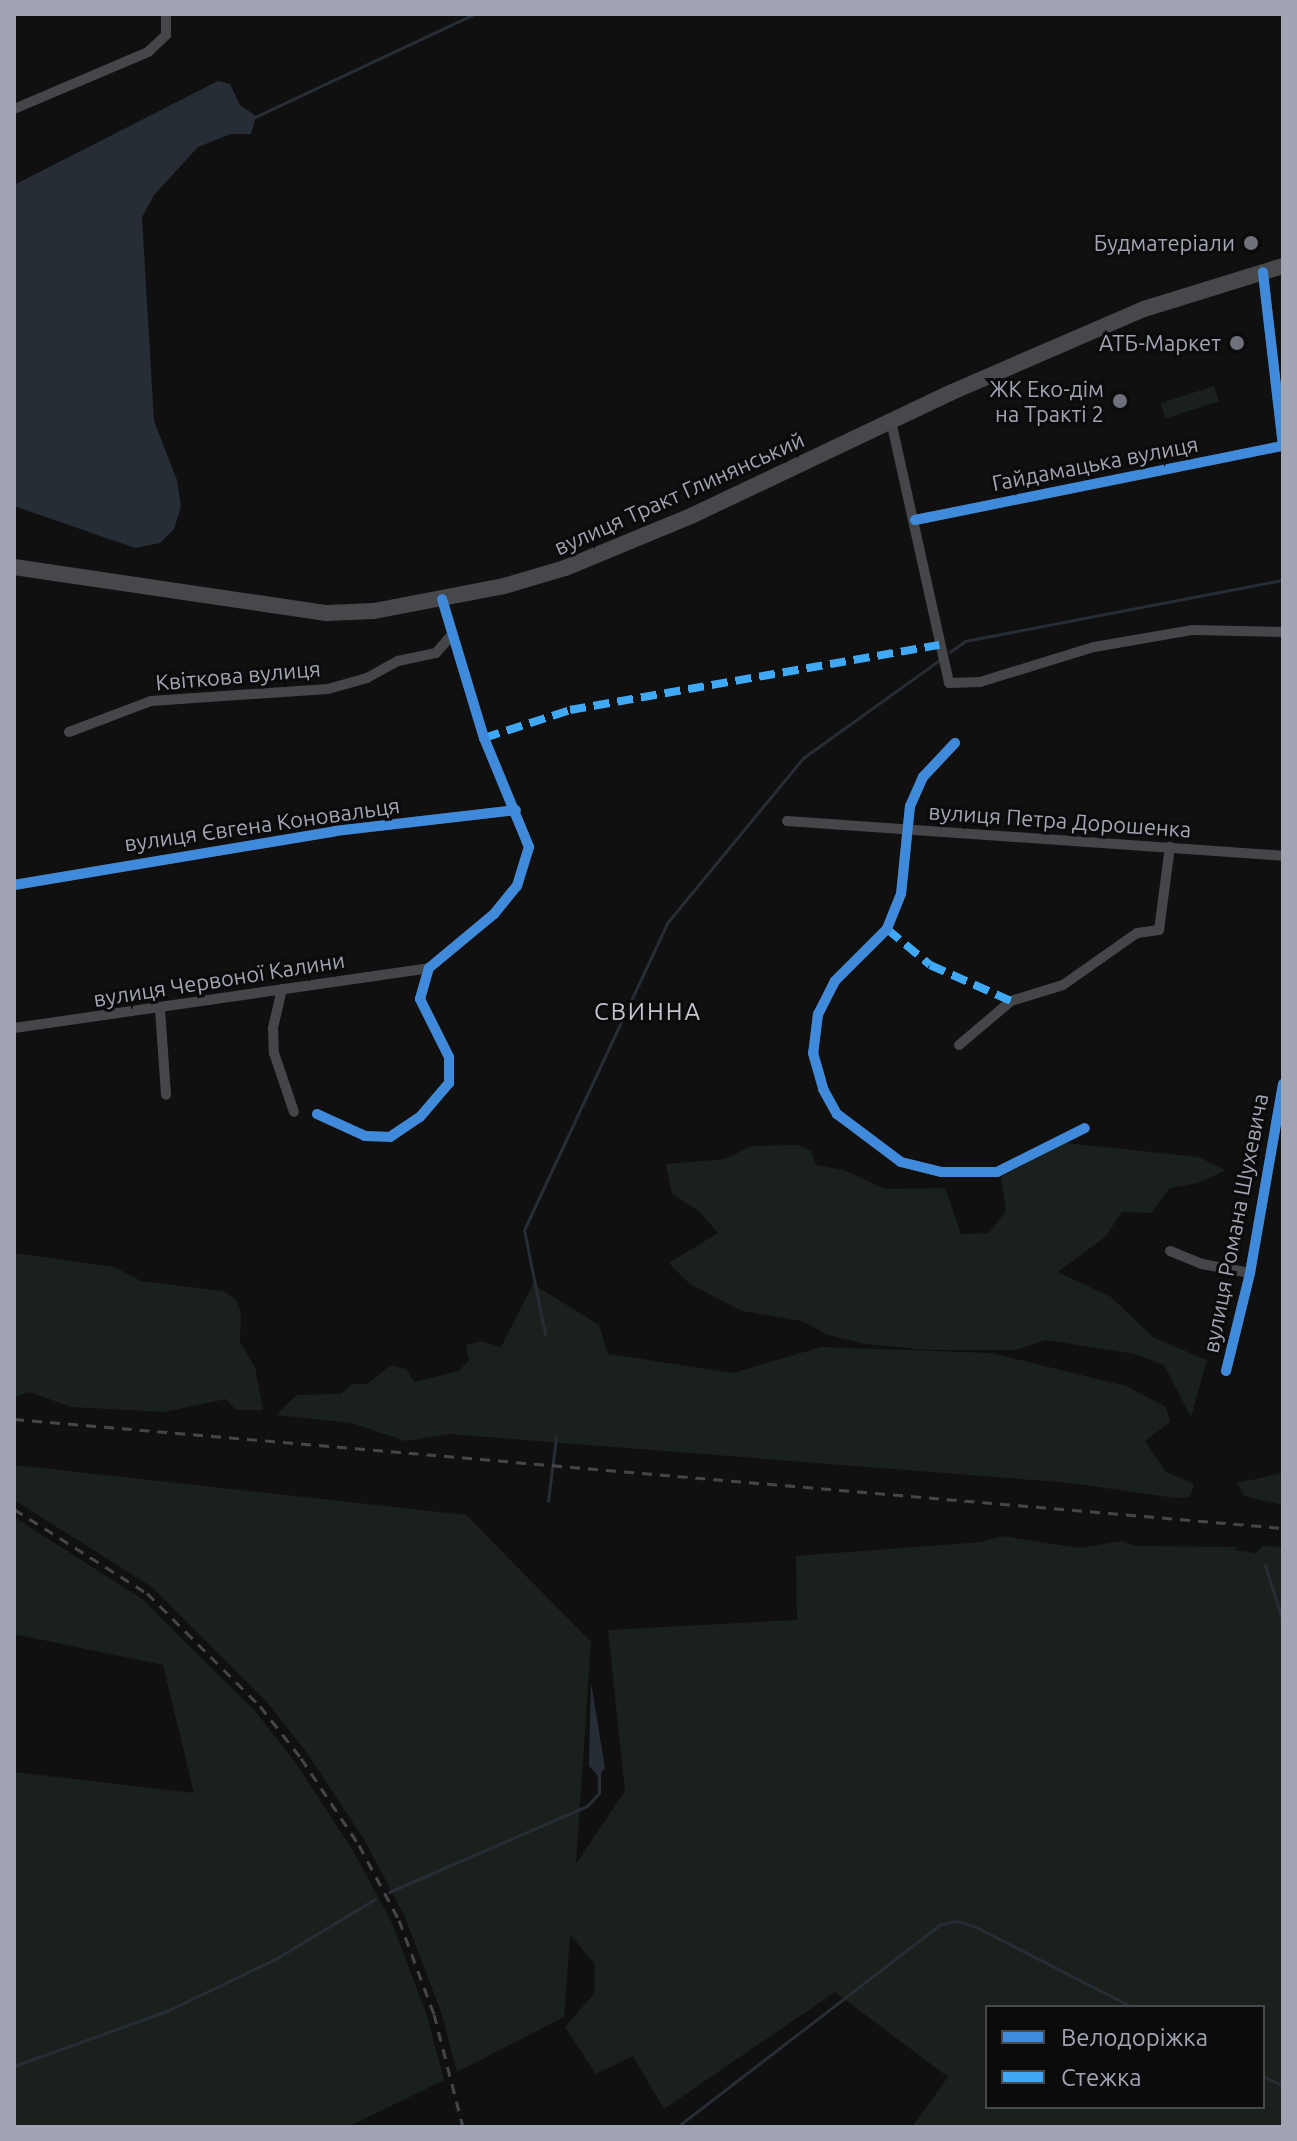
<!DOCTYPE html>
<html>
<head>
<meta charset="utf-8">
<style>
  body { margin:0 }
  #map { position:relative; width:1297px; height:2141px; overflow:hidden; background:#101011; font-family:Ubuntu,sans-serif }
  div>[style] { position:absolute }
  .green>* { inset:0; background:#1a211c; transform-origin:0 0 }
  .water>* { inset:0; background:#272d34 }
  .stream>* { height:3px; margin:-1.5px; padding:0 1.5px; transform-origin:1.5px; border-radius:1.5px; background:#272d34 }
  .street>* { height:10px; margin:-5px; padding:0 5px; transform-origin:5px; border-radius:5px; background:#454649 }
  .primary>* { height:16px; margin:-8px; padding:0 8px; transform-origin:8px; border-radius:8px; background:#47484b }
  .rail>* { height:3px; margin-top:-1.5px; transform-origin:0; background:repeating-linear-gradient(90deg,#45464a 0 10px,transparent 0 18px) }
  .quiet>* { height:8px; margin-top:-4px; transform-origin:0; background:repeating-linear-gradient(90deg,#3fa9f5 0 16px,transparent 0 24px) }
  .cycleway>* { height:10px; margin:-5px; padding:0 5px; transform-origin:5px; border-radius:5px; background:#408adc }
  .dots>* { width:22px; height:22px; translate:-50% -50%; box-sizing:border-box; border:4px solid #0b0b0c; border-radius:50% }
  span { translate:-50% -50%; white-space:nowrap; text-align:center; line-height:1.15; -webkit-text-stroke:6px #0b0b0c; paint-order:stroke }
  .poi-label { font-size:22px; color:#a1a5b3 }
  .right { translate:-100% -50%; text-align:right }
  .street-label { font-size:22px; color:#a1a5b3 }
  .neighbourhood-label { font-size:24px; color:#c2c4cf; letter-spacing:2px }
  .frame { position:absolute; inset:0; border:16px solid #a1a5b3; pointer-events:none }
  .legend { position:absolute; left:985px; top:2005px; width:280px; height:104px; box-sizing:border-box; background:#0b0b0c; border:2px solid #47494f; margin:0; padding:10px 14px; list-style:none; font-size:24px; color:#a1a5b3 }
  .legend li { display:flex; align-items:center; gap:16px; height:40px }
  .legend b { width:40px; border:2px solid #47494f }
</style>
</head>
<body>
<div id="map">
  <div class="green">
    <i style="left:1214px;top:386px;width:16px;height:56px;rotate:72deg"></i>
    <i style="clip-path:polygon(1066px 1143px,1198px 1157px,1225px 1170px,1199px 1183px,1170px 1188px,1151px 1213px,1122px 1212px,1105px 1237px,1058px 1272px,1111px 1297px,1154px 1338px,1207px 1360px,1191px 1417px,1164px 1365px,1135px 1354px,1045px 1340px,1016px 1350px,927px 1350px,866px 1344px,828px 1335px,802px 1321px,742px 1311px,690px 1284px,669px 1263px,718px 1233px,699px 1211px,672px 1194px,666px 1164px,725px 1159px,752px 1146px,798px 1145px,811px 1151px,816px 1165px,844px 1170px,885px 1189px,945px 1188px,961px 1234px,989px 1233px,1006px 1211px,1001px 1177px)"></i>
    <i style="clip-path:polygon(14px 1253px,114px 1267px,141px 1281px,223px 1291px,235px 1299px,241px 1312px,240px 1342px,255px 1367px,263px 1410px,236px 1410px,226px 1399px,164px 1412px,72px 1407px,29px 1392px,14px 1397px)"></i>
    <i style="clip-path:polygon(533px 1284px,599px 1325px,608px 1354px,733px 1373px,821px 1347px,991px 1353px,1126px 1386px,1166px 1407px,1170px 1422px,1145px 1441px,1166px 1472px,1194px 1484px,1190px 1497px,1175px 1498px,1071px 1483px,449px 1434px,405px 1441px,352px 1423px,276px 1415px,297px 1395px,341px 1394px,352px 1384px,367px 1384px,391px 1365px,406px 1369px,414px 1382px,459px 1371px,469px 1360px,466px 1345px,481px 1341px,501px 1347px)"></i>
    <i style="clip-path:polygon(evenodd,14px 1465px,466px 1515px,591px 1642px,576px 1864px,625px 1791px,608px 1630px,797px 1620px,796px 1556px,981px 1542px,1002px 1536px,1079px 1548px,1122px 1541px,1136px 1546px,1239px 1547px,1233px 1550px,1256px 1553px,1263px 1546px,1283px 1547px,1283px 2127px,912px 2127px,948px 2077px,835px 1992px,664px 2109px,633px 2056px,596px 2074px,565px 2027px,594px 1994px,595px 1965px,570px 1934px,564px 2017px,457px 2072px,441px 2012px,405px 1917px,365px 1841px,307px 1753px,266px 1701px,152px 1587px,14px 1500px,14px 1465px,987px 2007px,1263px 2007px,1263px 2107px,987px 2107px,987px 2007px)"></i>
    <i style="clip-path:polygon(1283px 1473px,1283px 1505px,1244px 1496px,1237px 1483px)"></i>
    <i style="clip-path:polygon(14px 1517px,142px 1599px,255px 1711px,295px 1762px,352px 1849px,392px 1923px,427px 2016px,444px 2080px,348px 2127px,14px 2127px,14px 1772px,194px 1793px,163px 1665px,14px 1634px)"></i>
  </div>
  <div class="water">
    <i style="clip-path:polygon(218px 81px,230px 84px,240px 105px,256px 116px,251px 134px,231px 134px,198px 147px,154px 195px,142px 217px,154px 421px,177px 480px,181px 507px,174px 529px,160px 543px,135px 548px,14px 506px,14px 185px)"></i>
    <i style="clip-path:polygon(591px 1683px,605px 1768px,598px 1776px,589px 1766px)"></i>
  </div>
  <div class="stream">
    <i style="left:253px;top:118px;width:244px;rotate:-25.2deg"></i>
    <i style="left:950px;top:652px;width:19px;rotate:-36deg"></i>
    <i style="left:965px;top:641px;width:324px;rotate:-10.9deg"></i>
    <i style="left:545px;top:1334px;width:106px;rotate:-101.4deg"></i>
    <i style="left:524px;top:1230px;width:339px;rotate:-65deg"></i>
    <i style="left:667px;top:923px;width:214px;rotate:-50.5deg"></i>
    <i style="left:803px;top:758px;width:166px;rotate:-35.7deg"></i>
    <i style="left:548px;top:1501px;width:64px;rotate:-82.8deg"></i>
    <i style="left:1265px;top:1565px;width:60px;rotate:72.5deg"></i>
    <i style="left:389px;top:1892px;width:216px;rotate:-23.5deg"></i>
    <i style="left:587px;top:1806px;width:18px;rotate:-47deg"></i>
    <i style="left:599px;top:1793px;width:21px;rotate:-90deg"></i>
    <i style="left:14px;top:2066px;width:163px;rotate:-19.8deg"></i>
    <i style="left:167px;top:2011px;width:122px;rotate:-25.7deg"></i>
    <i style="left:277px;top:1958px;width:114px;rotate:-31deg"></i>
    <i style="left:1263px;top:2076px;width:22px;rotate:27deg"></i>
    <i style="left:677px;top:2127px;width:333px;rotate:-37.6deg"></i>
    <i style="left:941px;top:1924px;width:16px;rotate:-11deg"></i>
    <i style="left:957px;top:1921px;width:20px;rotate:18deg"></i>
    <i style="left:976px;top:1927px;width:175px;rotate:27.1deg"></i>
  </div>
  <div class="street">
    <i style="left:14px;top:109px;width:146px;rotate:-23deg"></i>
    <i style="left:148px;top:52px;width:25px;rotate:-43deg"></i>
    <i style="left:166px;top:35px;width:21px;rotate:-90deg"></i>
    <i style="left:891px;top:421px;width:268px;rotate:77.5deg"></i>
    <i style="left:949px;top:683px;width:31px;rotate:-2deg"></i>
    <i style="left:980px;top:682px;width:119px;rotate:-17.1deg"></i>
    <i style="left:1094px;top:647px;width:99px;rotate:-9.8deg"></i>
    <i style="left:1192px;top:630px;width:91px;rotate:1.3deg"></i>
    <i style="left:915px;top:520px;width:375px;rotate:-11.4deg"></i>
    <i style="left:1283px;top:446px;width:175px;rotate:-96.6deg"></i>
    <i style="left:69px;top:732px;width:88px;rotate:-20.7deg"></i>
    <i style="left:151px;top:701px;width:177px;rotate:-3.9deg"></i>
    <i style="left:328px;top:689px;width:41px;rotate:-15.8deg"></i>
    <i style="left:367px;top:678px;width:35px;rotate:-29deg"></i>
    <i style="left:398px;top:661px;width:39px;rotate:-12deg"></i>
    <i style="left:436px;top:653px;width:21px;rotate:-49deg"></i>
    <i style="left:955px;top:743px;width:47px;rotate:133.3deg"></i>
    <i style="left:923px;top:777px;width:32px;rotate:114deg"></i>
    <i style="left:910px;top:806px;width:88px;rotate:95.8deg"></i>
    <i style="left:901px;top:894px;width:38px;rotate:112deg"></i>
    <i style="left:887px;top:929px;width:74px;rotate:135deg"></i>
    <i style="left:835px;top:981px;width:37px;rotate:117deg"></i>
    <i style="left:818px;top:1014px;width:39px;rotate:97deg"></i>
    <i style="left:813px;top:1053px;width:37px;rotate:74deg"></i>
    <i style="left:823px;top:1089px;width:29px;rotate:61deg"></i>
    <i style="left:837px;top:1114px;width:80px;rotate:36.9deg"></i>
    <i style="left:901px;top:1162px;width:41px;rotate:14deg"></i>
    <i style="left:941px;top:1172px;width:56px"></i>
    <i style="left:997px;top:1172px;width:98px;rotate:-26.6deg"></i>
    <i style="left:787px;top:821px;width:497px;rotate:4deg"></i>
    <i style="left:14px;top:885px;width:326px;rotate:-9.5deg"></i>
    <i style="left:335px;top:831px;width:182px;rotate:-6.6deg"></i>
    <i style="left:282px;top:989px;width:40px;rotate:103deg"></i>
    <i style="left:273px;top:1028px;width:25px;rotate:88deg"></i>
    <i style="left:274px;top:1053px;width:62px;rotate:71.3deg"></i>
    <i style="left:160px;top:1009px;width:86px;rotate:86deg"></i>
    <i style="left:14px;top:1028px;width:419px;rotate:-8.2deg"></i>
    <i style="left:959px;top:1045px;width:68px;rotate:-40.2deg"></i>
    <i style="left:1011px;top:1001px;width:54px;rotate:-17.1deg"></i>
    <i style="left:1063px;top:985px;width:90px;rotate:-35.1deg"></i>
    <i style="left:1137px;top:933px;width:22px;rotate:-8deg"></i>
    <i style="left:1159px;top:930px;width:84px;rotate:-82.5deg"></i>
    <i style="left:317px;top:1114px;width:53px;rotate:24.6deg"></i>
    <i style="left:365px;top:1136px;width:25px;rotate:2deg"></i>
    <i style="left:390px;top:1137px;width:36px;rotate:-34deg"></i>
    <i style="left:420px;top:1117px;width:45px;rotate:-49.5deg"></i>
    <i style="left:449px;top:1083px;width:26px;rotate:-90deg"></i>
    <i style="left:449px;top:1057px;width:65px;rotate:-116.6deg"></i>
    <i style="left:420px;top:999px;width:32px;rotate:-74deg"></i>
    <i style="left:429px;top:968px;width:85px;rotate:-39.7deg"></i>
    <i style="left:494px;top:914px;width:36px;rotate:-51deg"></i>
    <i style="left:517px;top:886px;width:41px;rotate:-72.9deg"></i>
    <i style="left:529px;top:847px;width:118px;rotate:-112.4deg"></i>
    <i style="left:484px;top:738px;width:145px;rotate:-106.8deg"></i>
    <i style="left:1170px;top:1251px;width:35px;rotate:22deg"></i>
    <i style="left:1202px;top:1264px;width:49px;rotate:10.6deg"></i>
    <i style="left:1226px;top:1371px;width:101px;rotate:-76.2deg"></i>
    <i style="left:1250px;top:1273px;width:192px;rotate:-80.1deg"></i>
  </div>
  <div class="primary">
    <i style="left:14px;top:567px;width:316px;rotate:8.4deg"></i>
    <i style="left:327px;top:613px;width:47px;rotate:-2.4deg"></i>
    <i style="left:374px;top:611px;width:132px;rotate:-10.9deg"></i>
    <i style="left:504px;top:586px;width:64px;rotate:-16.4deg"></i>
    <i style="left:565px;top:568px;width:136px;rotate:-22.4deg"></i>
    <i style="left:691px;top:516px;width:289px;rotate:-25.4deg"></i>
    <i style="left:952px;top:392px;width:209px;rotate:-23.4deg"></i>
    <i style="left:1144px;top:309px;width:145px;rotate:-17.2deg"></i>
  </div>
  <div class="rail">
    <i style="left:14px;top:1419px;width:1274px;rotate:4.91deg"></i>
    <i style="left:14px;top:1509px;width:157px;rotate:32.3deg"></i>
    <i style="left:147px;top:1593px;width:160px;rotate:45deg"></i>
    <i style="left:260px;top:1706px;width:66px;rotate:51.7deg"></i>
    <i style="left:301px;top:1758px;width:105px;rotate:56.3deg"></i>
    <i style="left:359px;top:1845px;width:85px;rotate:61.9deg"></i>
    <i style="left:399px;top:1920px;width:100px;rotate:69.6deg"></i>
    <i style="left:434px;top:2014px;width:117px;rotate:75.6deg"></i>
  </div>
  <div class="quiet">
    <i style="left:484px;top:738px;width:90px;rotate:-18deg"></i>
    <i style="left:570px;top:710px;width:375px;rotate:-10deg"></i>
    <i style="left:887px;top:929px;width:56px;rotate:39.9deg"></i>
    <i style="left:930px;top:965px;width:89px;rotate:24deg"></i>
  </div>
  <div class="cycleway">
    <i style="left:915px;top:520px;width:375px;rotate:-11.4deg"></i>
    <i style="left:1283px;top:446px;width:175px;rotate:-96.6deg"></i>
    <i style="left:955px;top:743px;width:47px;rotate:133.3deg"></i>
    <i style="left:923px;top:777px;width:32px;rotate:114deg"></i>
    <i style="left:910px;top:806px;width:88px;rotate:95.8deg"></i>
    <i style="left:901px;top:894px;width:38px;rotate:112deg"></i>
    <i style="left:887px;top:929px;width:74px;rotate:135deg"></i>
    <i style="left:835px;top:981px;width:37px;rotate:117deg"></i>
    <i style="left:818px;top:1014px;width:39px;rotate:97deg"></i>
    <i style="left:813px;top:1053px;width:37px;rotate:74deg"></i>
    <i style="left:823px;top:1089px;width:29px;rotate:61deg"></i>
    <i style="left:837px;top:1114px;width:80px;rotate:36.9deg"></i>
    <i style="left:901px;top:1162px;width:41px;rotate:14deg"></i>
    <i style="left:941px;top:1172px;width:56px"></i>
    <i style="left:997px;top:1172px;width:98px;rotate:-26.6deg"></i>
    <i style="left:14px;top:885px;width:326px;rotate:-9.5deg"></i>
    <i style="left:335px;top:831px;width:182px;rotate:-6.6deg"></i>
    <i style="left:317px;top:1114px;width:53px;rotate:24.6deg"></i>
    <i style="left:365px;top:1136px;width:25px;rotate:2deg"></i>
    <i style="left:390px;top:1137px;width:36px;rotate:-34deg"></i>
    <i style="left:420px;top:1117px;width:45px;rotate:-49.5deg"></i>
    <i style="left:449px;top:1083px;width:26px;rotate:-90deg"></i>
    <i style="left:449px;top:1057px;width:65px;rotate:-116.6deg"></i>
    <i style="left:420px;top:999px;width:32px;rotate:-74deg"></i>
    <i style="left:429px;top:968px;width:85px;rotate:-39.7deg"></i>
    <i style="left:494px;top:914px;width:36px;rotate:-51deg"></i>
    <i style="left:517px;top:886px;width:41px;rotate:-72.9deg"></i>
    <i style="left:529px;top:847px;width:118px;rotate:-112.4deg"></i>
    <i style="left:484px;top:738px;width:145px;rotate:-106.8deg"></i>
    <i style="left:1226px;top:1371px;width:101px;rotate:-76.2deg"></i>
    <i style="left:1250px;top:1273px;width:192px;rotate:-80.1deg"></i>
  </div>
  <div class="dots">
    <i style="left:1251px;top:243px;background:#6e717a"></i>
    <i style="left:1237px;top:343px;background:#6e717a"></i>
    <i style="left:1120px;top:401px;background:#6e717a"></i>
  </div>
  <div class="poi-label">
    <span class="right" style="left:1235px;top:243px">Будматеріали</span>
    <span class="right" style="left:1221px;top:343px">АТБ-Маркет</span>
    <span class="right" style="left:1104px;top:401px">ЖК Еко-дім<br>на Тракті 2</span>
  </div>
  <div class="street-label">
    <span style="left:1095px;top:463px;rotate:-11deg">Гайдамацька вулиця</span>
    <span style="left:679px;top:493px;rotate:-24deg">вулиця Тракт Глинянський</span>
    <span style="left:238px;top:675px;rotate:-5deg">Квіткова вулиця</span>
    <span style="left:1060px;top:820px;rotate:4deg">вулиця Петра Дорошенка</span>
    <span style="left:262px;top:824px;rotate:-8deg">вулиця Євгена Коновальця</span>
    <span style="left:219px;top:979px;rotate:-9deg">вулиця Червоної Калини</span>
    <span style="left:1235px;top:1223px;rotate:-79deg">вулиця Романа Шухевича</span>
  </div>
  <div class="neighbourhood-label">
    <span style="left:648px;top:1012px">СВИННА</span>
  </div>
  <div class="frame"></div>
  <ul class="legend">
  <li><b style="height:10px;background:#408adc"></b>Велодоріжка</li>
  <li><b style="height:10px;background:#3fa9f5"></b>Стежка</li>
  </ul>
</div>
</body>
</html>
